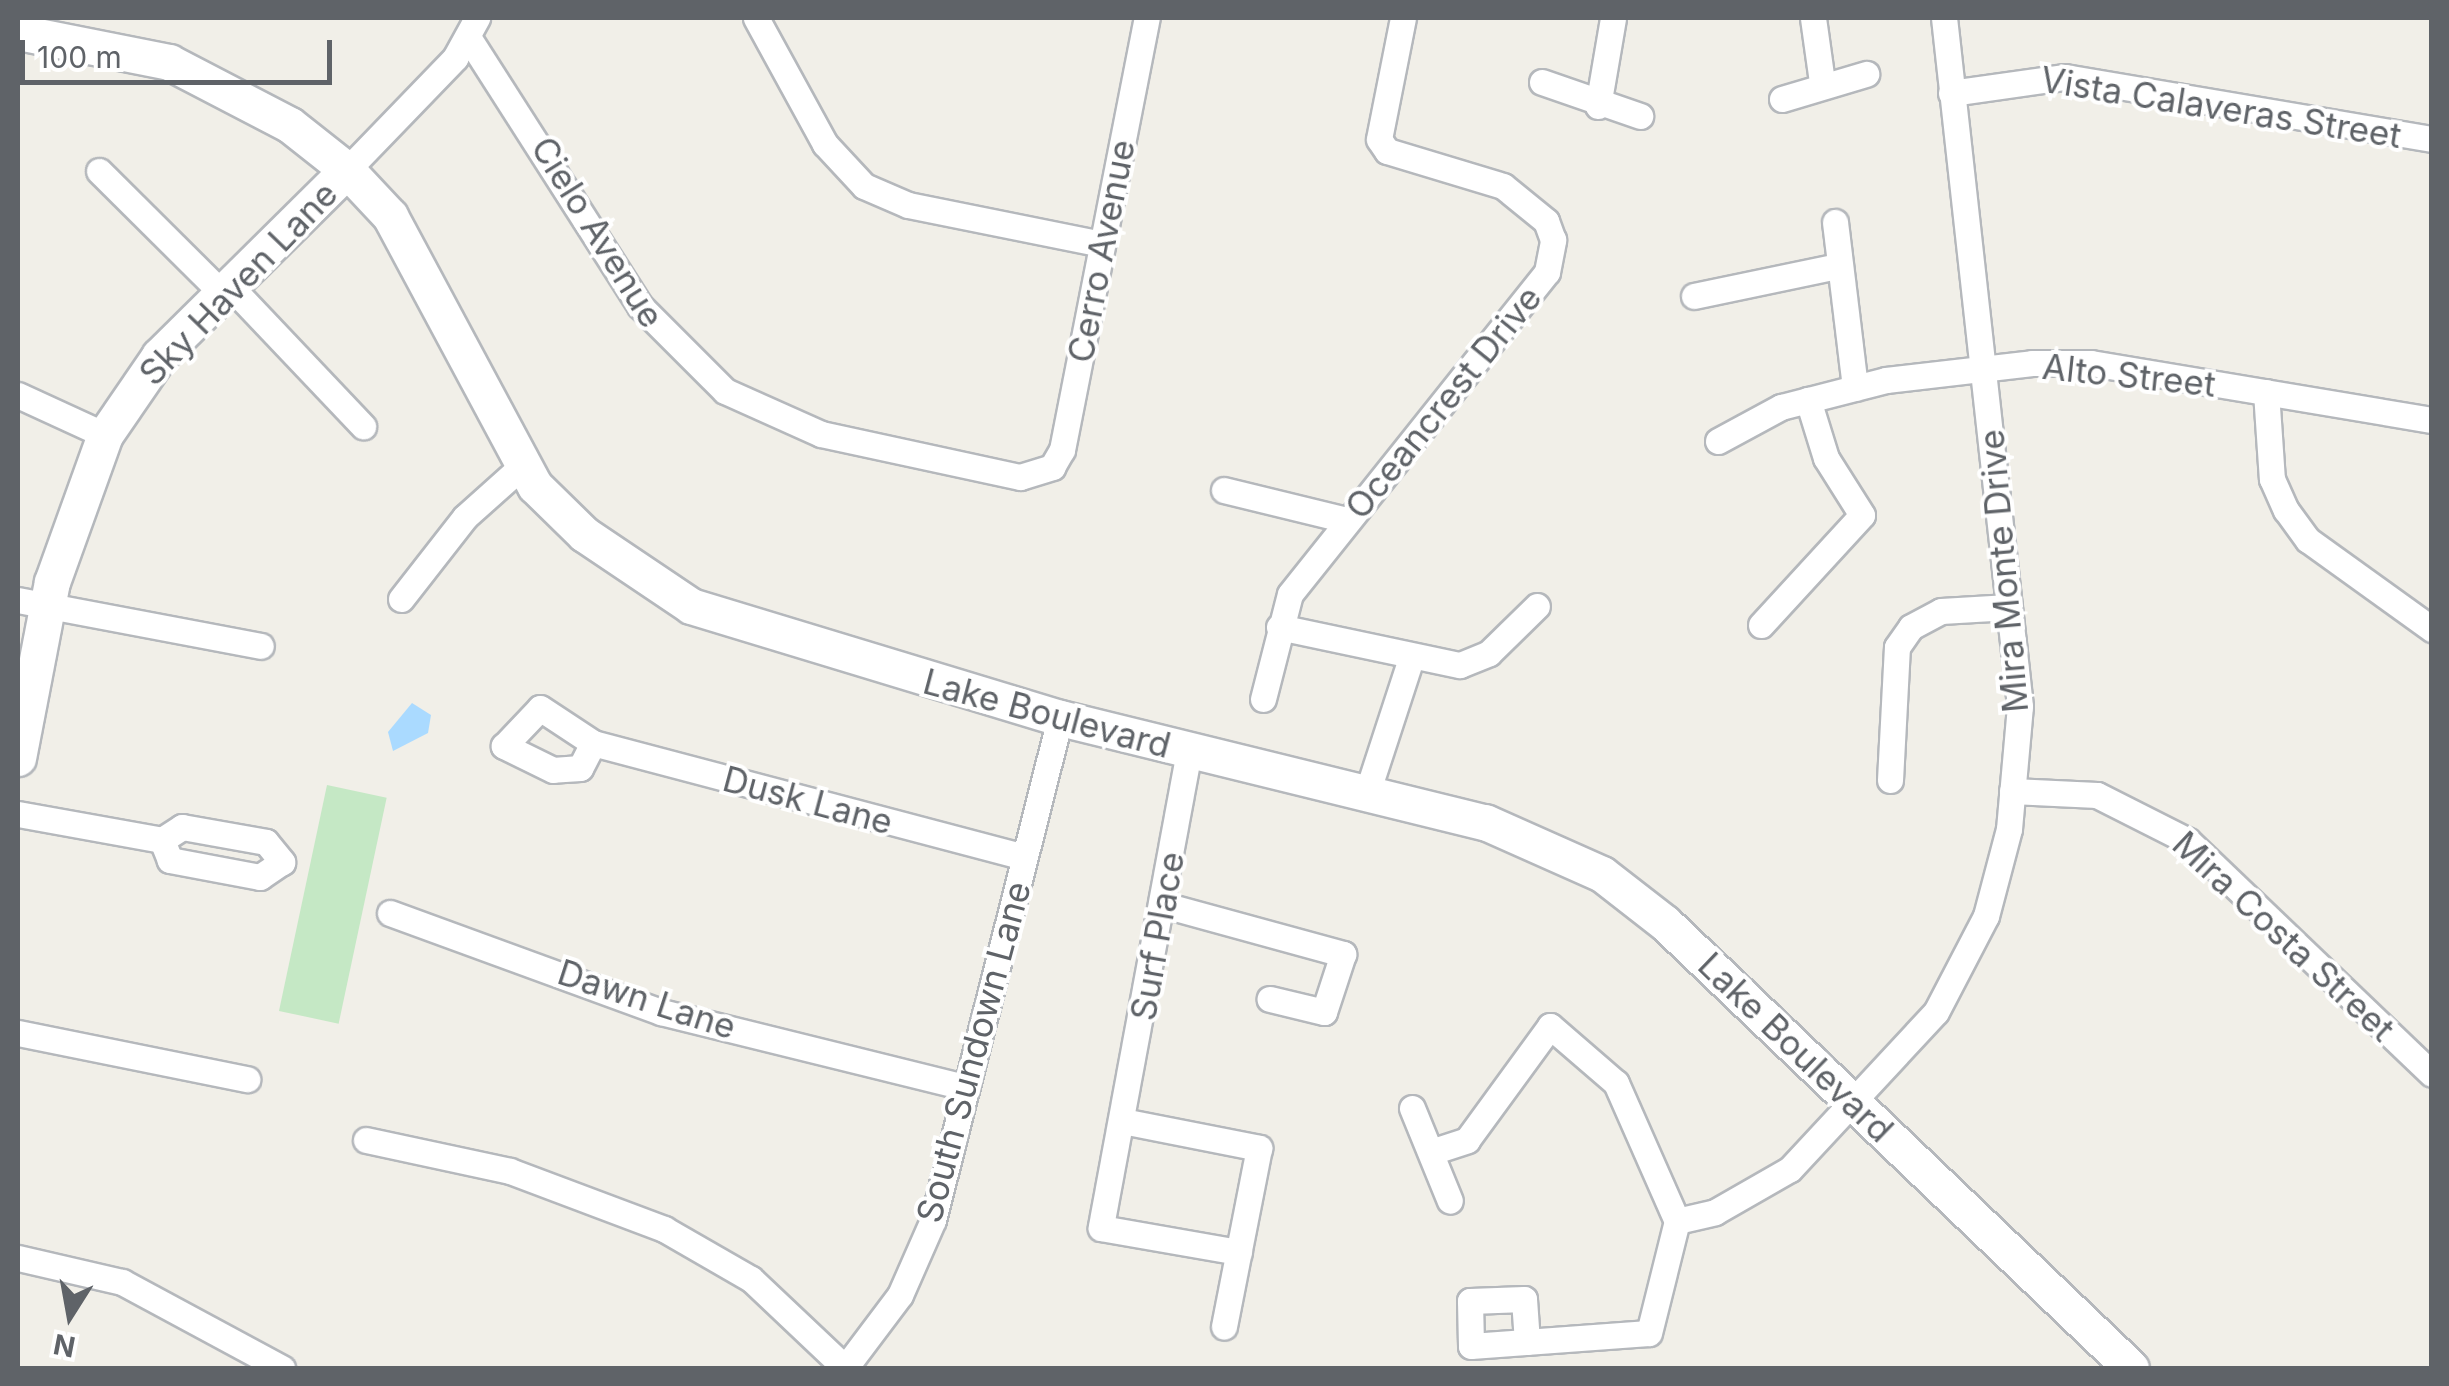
<!DOCTYPE html>
<html>
<head>
<meta charset="utf-8">
<style>
  body { margin:0 }
  #map { position:relative; width:2449px; height:1386px; overflow:hidden; background:#f1efe8; font-family:Inter,sans-serif }
  div>[style] { position:absolute }
  .green>* { inset:0; background:#c5e8c5; transform-origin:0 0 }
  .water>* { inset:0; background:#aadaff }
  .roads { filter:drop-shadow(2px 0 #b5b8bc) drop-shadow(-2px 0 #b5b8bc) drop-shadow(0 2px #b5b8bc) drop-shadow(0 -2px #b5b8bc) }
  .street>* { height:25px; margin:-12.5px; padding:0 12.5px; transform-origin:12.5px; border-radius:12.5px; background:#fff }
  .secondary>* { height:35px; margin:-17.5px; padding:0 17.5px; transform-origin:17.5px; border-radius:17.5px; background:#fff }
  span { translate:-50% -50%; white-space:nowrap; text-align:center; line-height:1.15; -webkit-text-stroke:8px #fff; paint-order:stroke }
  .street-label { font-size:35px; color:#5f6368 }
  .frame { position:absolute; inset:0; border:20px solid #5f6368; pointer-events:none }
  .north { position:absolute; left:20px; top:1266px; width:100px; height:100px; -webkit-text-stroke:8px #fff; paint-order:stroke; rotate:191deg; font-size:28px; font-weight:700; line-height:40px; text-align:center; color:#5f6368 }
  .north::after { content:''; display:block; margin:auto; width:35px; height:45px; background:#5f6368; clip-path:polygon(50% 0,100% 100%,50% 72%,0 100%) }
  .scale { position:absolute; left:20px; top:40px; width:312px; height:45px; box-sizing:border-box; border:5px solid #5f6368; border-top:0; padding-left:12px; font-size:30px; line-height:35px; white-space:nowrap; color:#5f6368; -webkit-text-stroke:8px #fff; paint-order:stroke }
</style>
</head>
<body>
<div id="map">
  <div class="green">
    <i style="left:327px;top:785px;width:61px;height:231px;rotate:12deg"></i>
  </div>
  <div class="water">
    <i style="clip-path:polygon(412px 703px,431px 715px,428px 733px,393px 751px,388px 732px)"></i>
  </div>
  <div class="roads">
    <div class="street">
      <i style="left:756px;top:18px;width:144px;rotate:61.3deg"></i>
      <i style="left:825px;top:144px;width:57px;rotate:47.1deg"></i>
      <i style="left:864px;top:186px;width:48px;rotate:23.4deg"></i>
      <i style="left:908px;top:205px;width:198px;rotate:11.4deg"></i>
      <i style="left:1813px;top:18px;width:65px;rotate:82deg"></i>
      <i style="left:468px;top:37px;width:319px;rotate:57.4deg"></i>
      <i style="left:640px;top:306px;width:120px;rotate:45deg"></i>
      <i style="left:725px;top:391px;width:105px;rotate:24.1deg"></i>
      <i style="left:821px;top:434px;width:204px;rotate:12.2deg"></i>
      <i style="left:1020px;top:477px;width:34px;rotate:-17deg"></i>
      <i style="left:1052px;top:467px;width:20px;rotate:-60deg"></i>
      <i style="left:1062px;top:450px;width:440px;rotate:-78.9deg"></i>
      <i style="left:1542px;top:82px;width:104px;rotate:19.1deg"></i>
      <i style="left:1951px;top:93px;width:115px;rotate:-8deg"></i>
      <i style="left:2065px;top:77px;width:372px;rotate:9.6deg"></i>
      <i style="left:1782px;top:99px;width:88px;rotate:-16.6deg"></i>
      <i style="left:1598px;top:106px;width:89px;rotate:-80.3deg"></i>
      <i style="left:347px;top:170px;width:156px;rotate:-46deg"></i>
      <i style="left:455px;top:58px;width:46px;rotate:-61.2deg"></i>
      <i style="left:99px;top:171px;width:175px;rotate:44.8deg"></i>
      <i style="left:1835px;top:222px;width:167px;rotate:83.1deg"></i>
      <i style="left:229px;top:285px;width:195px;rotate:46.5deg"></i>
      <i style="left:1694px;top:296px;width:147px;rotate:-11.8deg"></i>
      <i style="left:2266px;top:392px;width:87px;rotate:86.1deg"></i>
      <i style="left:2272px;top:479px;width:34px;rotate:66deg"></i>
      <i style="left:2286px;top:510px;width:37px;rotate:54deg"></i>
      <i style="left:2308px;top:540px;width:153px;rotate:35.7deg"></i>
      <i style="left:18px;top:395px;width:96px;rotate:24.7deg"></i>
      <i style="left:1718px;top:441px;width:72px;rotate:-28.4deg"></i>
      <i style="left:1781px;top:407px;width:108px;rotate:-14.4deg"></i>
      <i style="left:1886px;top:380px;width:147px;rotate:-6.6deg"></i>
      <i style="left:2032px;top:363px;width:59px"></i>
      <i style="left:2091px;top:363px;width:346px;rotate:9.5deg"></i>
      <i style="left:1224px;top:490px;width:127px;rotate:13.7deg"></i>
      <i style="left:401px;top:599px;width:104px;rotate:-52deg"></i>
      <i style="left:465px;top:517px;width:76px;rotate:-41.8deg"></i>
      <i style="left:18px;top:600px;width:247px;rotate:10.7deg"></i>
      <i style="left:1761px;top:625px;width:149px;rotate:-47.4deg"></i>
      <i style="left:1862px;top:515px;width:67px;rotate:-122.3deg"></i>
      <i style="left:1826px;top:458px;width:61px;rotate:-107.2deg"></i>
      <i style="left:1279px;top:627px;width:185px;rotate:11.9deg"></i>
      <i style="left:1460px;top:665px;width:31px;rotate:-22deg"></i>
      <i style="left:1489px;top:653px;width:67px;rotate:-44.4deg"></i>
      <i style="left:1263px;top:699px;width:108px;rotate:-75.6deg"></i>
      <i style="left:1290px;top:594px;width:412px;rotate:-51.4deg"></i>
      <i style="left:1547px;top:272px;width:33px;rotate:-79deg"></i>
      <i style="left:1553px;top:240px;width:20px;rotate:-110deg"></i>
      <i style="left:1546px;top:221px;width:55px;rotate:-140.9deg"></i>
      <i style="left:1503px;top:186px;width:121px;rotate:-163.2deg"></i>
      <i style="left:1387px;top:151px;width:14px;rotate:-124deg"></i>
      <i style="left:1379px;top:139px;width:123px;rotate:-78.8deg"></i>
      <i style="left:593px;top:743px;width:28px;rotate:117deg"></i>
      <i style="left:580px;top:768px;width:27px;rotate:176deg"></i>
      <i style="left:553px;top:770px;width:55px;rotate:-153.9deg"></i>
      <i style="left:504px;top:746px;width:52px;rotate:-46.5deg"></i>
      <i style="left:540px;top:708px;width:64px;rotate:33.4deg"></i>
      <i style="left:593px;top:743px;width:446px;rotate:14.8deg"></i>
      <i style="left:1189px;top:751px;width:485px;rotate:100.5deg"></i>
      <i style="left:1101px;top:1228px;width:140px;rotate:9.9deg"></i>
      <i style="left:1890px;top:780px;width:133px;rotate:-87deg"></i>
      <i style="left:1897px;top:647px;width:24px;rotate:-55deg"></i>
      <i style="left:1911px;top:627px;width:34px;rotate:-28deg"></i>
      <i style="left:1941px;top:611px;width:68px;rotate:-3.4deg"></i>
      <i style="left:2012px;top:791px;width:85px;rotate:2.7deg"></i>
      <i style="left:2097px;top:795px;width:102px;rotate:26.8deg"></i>
      <i style="left:2188px;top:841px;width:337px;rotate:43.7deg"></i>
      <i style="left:1367px;top:793px;width:142px;rotate:-71.9deg"></i>
      <i style="left:18px;top:814px;width:146px;rotate:10.2deg"></i>
      <i style="left:162px;top:840px;width:24px;rotate:-33deg"></i>
      <i style="left:182px;top:827px;width:85px;rotate:10.1deg"></i>
      <i style="left:266px;top:842px;width:26px;rotate:51deg"></i>
      <i style="left:282px;top:862px;width:27px;rotate:146deg"></i>
      <i style="left:260px;top:877px;width:92px;rotate:-169.3deg"></i>
      <i style="left:170px;top:860px;width:22px;rotate:-112deg"></i>
      <i style="left:1164px;top:905px;width:186px;rotate:15.3deg"></i>
      <i style="left:1343px;top:954px;width:61px;rotate:108.1deg"></i>
      <i style="left:1324px;top:1012px;width:56px;rotate:-166.5deg"></i>
      <i style="left:390px;top:913px;width:289px;rotate:20.1deg"></i>
      <i style="left:661px;top:1012px;width:313px;rotate:13.9deg"></i>
      <i style="left:18px;top:1033px;width:234px;rotate:11.4deg"></i>
      <i style="left:1412px;top:1108px;width:100px;rotate:67.8deg"></i>
      <i style="left:1122px;top:1121px;width:140px;rotate:11.1deg"></i>
      <i style="left:1259px;top:1148px;width:182px;rotate:101.1deg"></i>
      <i style="left:366px;top:1140px;width:147px;rotate:12.1deg"></i>
      <i style="left:510px;top:1171px;width:165px;rotate:20.6deg"></i>
      <i style="left:664px;top:1229px;width:100px;rotate:29.9deg"></i>
      <i style="left:751px;top:1279px;width:129px;rotate:43.4deg"></i>
      <i style="left:1431px;top:1152px;width:38px;rotate:-18deg"></i>
      <i style="left:1467px;top:1140px;width:141px;rotate:-53.9deg"></i>
      <i style="left:1550px;top:1026px;width:87px;rotate:40.8deg"></i>
      <i style="left:1616px;top:1083px;width:151px;rotate:66.2deg"></i>
      <i style="left:1677px;top:1221px;width:39px;rotate:-13deg"></i>
      <i style="left:1715px;top:1212px;width:86px;rotate:-29.8deg"></i>
      <i style="left:1790px;top:1169px;width:214px;rotate:-47.1deg"></i>
      <i style="left:1936px;top:1012px;width:108px;rotate:-62.5deg"></i>
      <i style="left:1986px;top:916px;width:90px;rotate:-75.2deg"></i>
      <i style="left:2009px;top:829px;width:123px;rotate:-84.9deg"></i>
      <i style="left:2020px;top:706px;width:692px;rotate:-96.3deg"></i>
      <i style="left:18px;top:1258px;width:107px;rotate:13deg"></i>
      <i style="left:122px;top:1282px;width:182px;rotate:28.3deg"></i>
      <i style="left:1527px;top:1342px;width:43px;rotate:-94deg"></i>
      <i style="left:1524px;top:1299px;width:54px;rotate:177.9deg"></i>
      <i style="left:1470px;top:1301px;width:45px;rotate:88.7deg"></i>
      <i style="left:1471px;top:1346px;width:178px;rotate:-4.2deg"></i>
      <i style="left:1649px;top:1333px;width:115px;rotate:-76deg"></i>
      <i style="left:845px;top:1368px;width:91px;rotate:-53deg"></i>
      <i style="left:900px;top:1295px;width:82px;rotate:-66.3deg"></i>
      <i style="left:933px;top:1220px;width:518px;rotate:-75.8deg"></i>
    </div>
    <div class="secondary">
      <i style="left:18px;top:32px;width:154px;rotate:11.2deg"></i>
      <i style="left:169px;top:62px;width:136px;rotate:27.5deg"></i>
      <i style="left:290px;top:125px;width:73px;rotate:38.3deg"></i>
      <i style="left:347px;top:170px;width:63px;rotate:46.9deg"></i>
      <i style="left:390px;top:216px;width:306px;rotate:61.8deg"></i>
      <i style="left:535px;top:486px;width:69px;rotate:44.4deg"></i>
      <i style="left:584px;top:534px;width:129px;rotate:33.9deg"></i>
      <i style="left:691px;top:606px;width:386px;rotate:16.9deg"></i>
      <i style="left:1060px;top:718px;width:438px;rotate:13.8deg"></i>
      <i style="left:1485px;top:822px;width:128px;rotate:24deg"></i>
      <i style="left:1602px;top:874px;width:80px;rotate:37.9deg"></i>
      <i style="left:1665px;top:923px;width:644px;rotate:43.68deg"></i>
      <i style="left:18px;top:758px;width:179px;rotate:-79.1deg"></i>
      <i style="left:52px;top:582px;width:156px;rotate:-70.2deg"></i>
      <i style="left:105px;top:435px;width:96px;rotate:-55.6deg"></i>
      <i style="left:159px;top:356px;width:264px;rotate:-44.7deg"></i>
    </div>
  </div>
  <div class="street-label">
    <span style="left:2221px;top:107px;rotate:9deg">Vista Calaveras Street</span>
    <span style="left:598px;top:232px;rotate:58deg">Cielo Avenue</span>
    <span style="left:1101px;top:251px;rotate:-79deg">Cerro Avenue</span>
    <span style="left:238px;top:283px;rotate:-46deg">Sky Haven Lane</span>
    <span style="left:2129px;top:375px;rotate:6deg">Alto Street</span>
    <span style="left:1443px;top:402px;rotate:-51deg">Oceancrest Drive</span>
    <span style="left:2003px;top:571px;rotate:-95deg">Mira Monte Drive</span>
    <span style="left:1047px;top:713px;rotate:15deg">Lake Boulevard</span>
    <span style="left:808px;top:800px;rotate:15deg">Dusk Lane</span>
    <span style="left:1157px;top:936px;rotate:-80deg">Surf Place</span>
    <span style="left:2284px;top:936px;rotate:43deg">Mira Costa Street</span>
    <span style="left:647px;top:999px;rotate:18deg">Dawn Lane</span>
    <span style="left:1796px;top:1047px;rotate:44deg">Lake Boulevard</span>
    <span style="left:973px;top:1052px;rotate:-75deg">South Sundown Lane</span>
  </div>
  <div class="frame"></div>
  <div class="north">N</div>
  <div class="scale">100 m</div>
</div>
</body>
</html>
